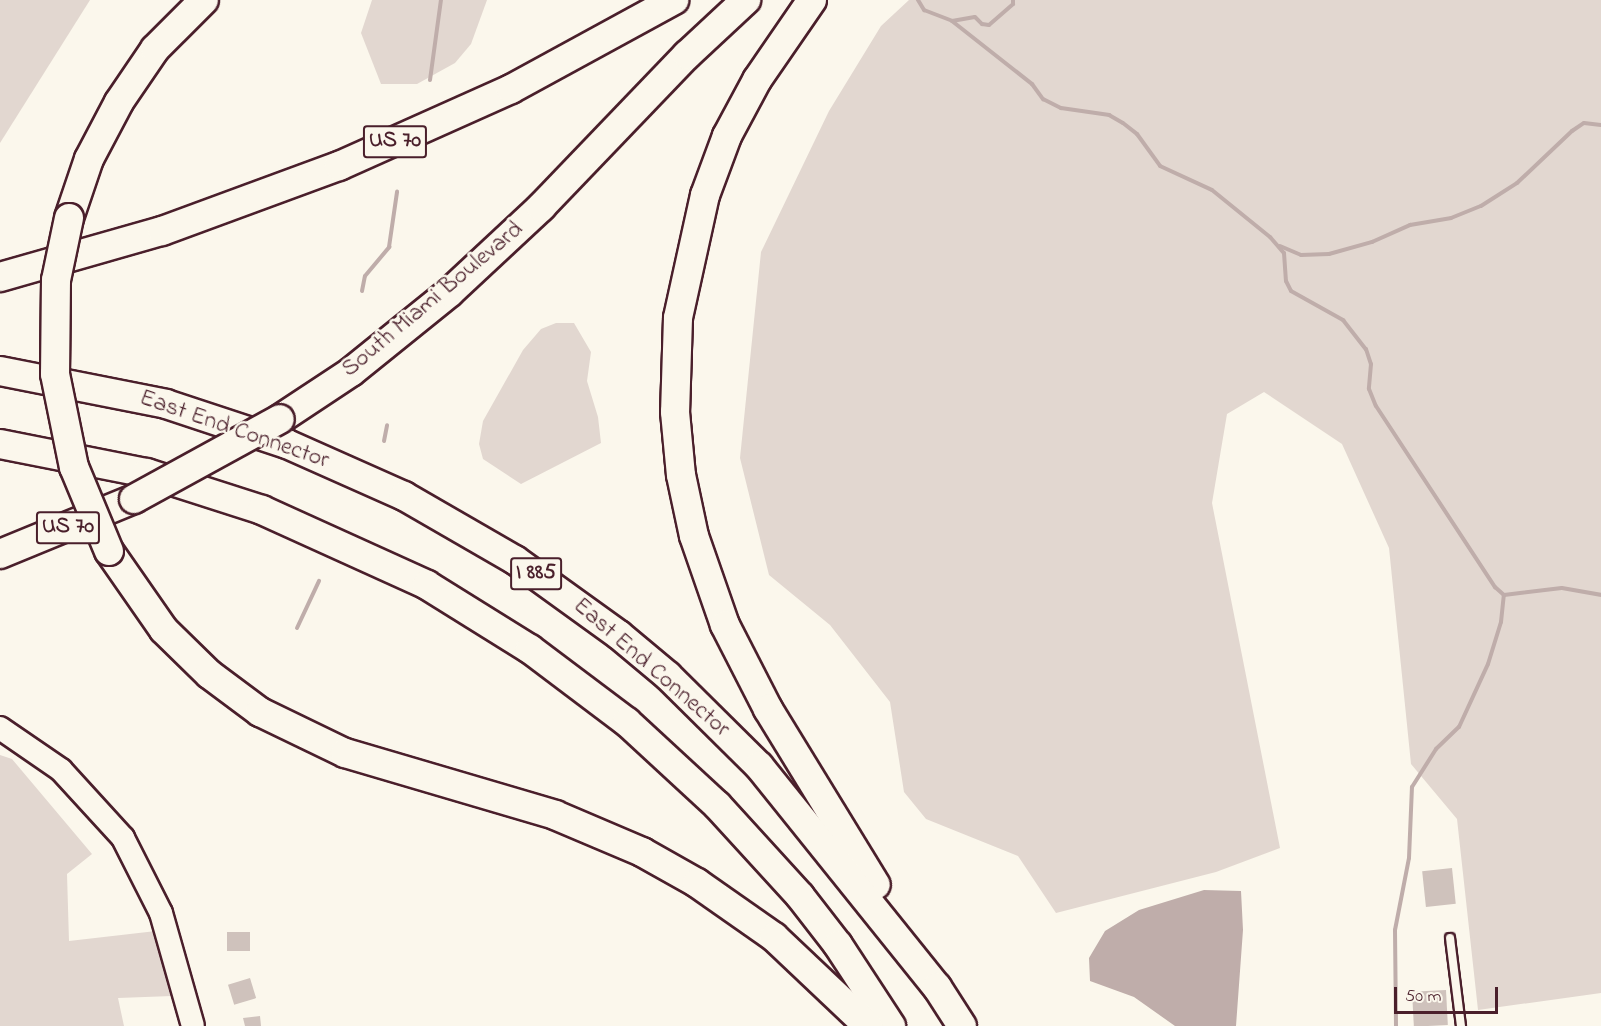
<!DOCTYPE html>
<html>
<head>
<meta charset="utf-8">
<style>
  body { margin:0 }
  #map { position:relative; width:1601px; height:1026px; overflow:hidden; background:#fbf7ec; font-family:"Indie Flower",sans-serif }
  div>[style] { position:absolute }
  .green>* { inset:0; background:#e2d7d0 }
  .water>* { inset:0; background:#bfadaa }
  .stream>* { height:4px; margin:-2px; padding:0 2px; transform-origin:2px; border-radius:2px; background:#bfadaa }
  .building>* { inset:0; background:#cfc2bc; transform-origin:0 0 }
  .roads { filter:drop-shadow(2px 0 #4a1f2b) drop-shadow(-2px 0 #4a1f2b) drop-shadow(0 2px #4a1f2b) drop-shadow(0 -2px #4a1f2b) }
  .lane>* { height:8px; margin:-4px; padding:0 4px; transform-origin:4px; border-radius:4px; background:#fbf7ec }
  .secondary>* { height:22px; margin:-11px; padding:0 11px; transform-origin:11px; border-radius:11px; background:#fbf7ec }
  .highway>* { height:28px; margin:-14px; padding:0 14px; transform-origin:14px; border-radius:14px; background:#fbf7ec }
  .bridges { filter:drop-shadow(2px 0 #4a1f2b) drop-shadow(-2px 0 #4a1f2b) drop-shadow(0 2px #4a1f2b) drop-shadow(0 -2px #4a1f2b) }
  .highway-bridge>* { height:28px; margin:-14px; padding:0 14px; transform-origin:14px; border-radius:14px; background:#fbf7ec }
  span { translate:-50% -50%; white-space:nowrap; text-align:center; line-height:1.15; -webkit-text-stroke:5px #fbf7ec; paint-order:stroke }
  .shield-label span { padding:2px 4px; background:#fbf7ec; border:2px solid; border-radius:4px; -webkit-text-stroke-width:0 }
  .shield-label { font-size:22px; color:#4a1f2b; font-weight:700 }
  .street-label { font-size:24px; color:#4a1f2b }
  .scale { position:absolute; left:1394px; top:987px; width:104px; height:27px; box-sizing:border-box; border:3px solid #4a1f2b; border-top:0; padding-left:8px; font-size:18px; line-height:21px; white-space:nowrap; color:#4a1f2b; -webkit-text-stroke:4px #fbf7ec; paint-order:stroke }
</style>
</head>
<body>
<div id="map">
  <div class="green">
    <i style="clip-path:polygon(0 0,90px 0,0 143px)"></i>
    <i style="clip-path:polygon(372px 0,487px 0,471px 44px,455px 63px,417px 84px,381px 84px,361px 33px)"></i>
    <i style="clip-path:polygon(909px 0,1601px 0,1601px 993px,1478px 1010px,1457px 819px,1411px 764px,1389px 548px,1342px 444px,1264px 392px,1227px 414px,1212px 503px,1280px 848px,1216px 872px,1056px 913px,1018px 856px,926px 819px,904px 792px,890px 702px,830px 625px,769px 575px,740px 458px,761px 252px,829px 111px,881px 26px)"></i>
    <i style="clip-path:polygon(556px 323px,574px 323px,591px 352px,587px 381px,598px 417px,601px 443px,521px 484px,483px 459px,479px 444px,483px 421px,523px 350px,541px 329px)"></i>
    <i style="clip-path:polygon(0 755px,12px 759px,92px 854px,67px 874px,69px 941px,156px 931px,172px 996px,118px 998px,124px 1026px,0 1026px)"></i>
  </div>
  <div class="water">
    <i style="clip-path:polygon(1204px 890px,1241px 891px,1243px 930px,1236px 1026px,1175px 1026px,1134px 997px,1090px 981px,1089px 958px,1105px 931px,1139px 910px)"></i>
  </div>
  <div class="stream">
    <i style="left:918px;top:0;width:12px;rotate:59deg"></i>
    <i style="left:924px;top:10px;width:30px;rotate:21deg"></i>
    <i style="left:952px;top:21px;width:102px;rotate:38.2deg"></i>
    <i style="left:1032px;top:84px;width:19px;rotate:54deg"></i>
    <i style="left:1043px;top:99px;width:20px;rotate:27deg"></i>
    <i style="left:1061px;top:108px;width:49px;rotate:8.3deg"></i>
    <i style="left:1109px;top:115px;width:16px;rotate:30deg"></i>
    <i style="left:1123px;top:123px;width:18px;rotate:38deg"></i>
    <i style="left:1137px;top:134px;width:39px;rotate:54deg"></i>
    <i style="left:1160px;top:166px;width:57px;rotate:24.8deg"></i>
    <i style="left:1212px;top:190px;width:75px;rotate:39deg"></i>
    <i style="left:1270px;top:237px;width:21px;rotate:49deg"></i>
    <i style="left:1284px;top:253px;width:28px;rotate:86deg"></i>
    <i style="left:1286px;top:281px;width:11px;rotate:63deg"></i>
    <i style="left:1291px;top:291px;width:60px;rotate:29.1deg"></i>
    <i style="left:1343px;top:320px;width:37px;rotate:52deg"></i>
    <i style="left:1366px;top:349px;width:16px;rotate:72deg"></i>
    <i style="left:1371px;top:364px;width:25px;rotate:95deg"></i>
    <i style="left:1369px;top:389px;width:18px;rotate:68deg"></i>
    <i style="left:1376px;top:406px;width:217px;rotate:56.7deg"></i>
    <i style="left:1495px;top:587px;width:12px;rotate:42deg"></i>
    <i style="left:1504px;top:595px;width:58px;rotate:-6.9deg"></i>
    <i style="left:1562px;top:588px;width:40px;rotate:10deg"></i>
    <i style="left:952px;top:21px;width:23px;rotate:-10deg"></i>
    <i style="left:975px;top:17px;width:10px;rotate:45deg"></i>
    <i style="left:982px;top:24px;width:7px;rotate:8deg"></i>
    <i style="left:989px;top:25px;width:32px;rotate:-41deg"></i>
    <i style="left:1013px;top:4px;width:4px;rotate:-90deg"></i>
    <i style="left:430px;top:80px;width:81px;rotate:-82.2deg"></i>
    <i style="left:1280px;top:246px;width:23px;rotate:23deg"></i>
    <i style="left:1301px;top:255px;width:28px;rotate:-2deg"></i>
    <i style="left:1329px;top:254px;width:45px;rotate:-15.6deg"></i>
    <i style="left:1372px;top:242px;width:42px;rotate:-24.1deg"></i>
    <i style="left:1410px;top:225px;width:42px;rotate:-9.7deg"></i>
    <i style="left:1451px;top:218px;width:32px;rotate:-22deg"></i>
    <i style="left:1481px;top:206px;width:43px;rotate:-32.6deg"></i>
    <i style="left:1517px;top:183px;width:76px;rotate:-43.4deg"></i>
    <i style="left:1572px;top:131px;width:14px;rotate:-34deg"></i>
    <i style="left:1584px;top:123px;width:17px;rotate:7deg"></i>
    <i style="left:362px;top:291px;width:15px;rotate:-79deg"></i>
    <i style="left:365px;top:276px;width:38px;rotate:-50deg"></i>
    <i style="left:389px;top:247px;width:56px;rotate:-81.7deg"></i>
    <i style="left:384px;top:441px;width:16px;rotate:-79deg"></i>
    <i style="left:297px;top:628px;width:52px;rotate:-64.9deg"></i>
    <i style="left:1396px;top:1026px;width:96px;rotate:-90.6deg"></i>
    <i style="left:1395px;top:930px;width:73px;rotate:-79deg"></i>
    <i style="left:1409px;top:858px;width:71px;rotate:-87.6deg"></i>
    <i style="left:1412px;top:787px;width:45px;rotate:-57.7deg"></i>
    <i style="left:1436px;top:749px;width:32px;rotate:-44deg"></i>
    <i style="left:1459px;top:727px;width:69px;rotate:-65.3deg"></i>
    <i style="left:1488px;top:664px;width:44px;rotate:-72.8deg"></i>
    <i style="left:1501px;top:622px;width:27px;rotate:-84deg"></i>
  </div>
  <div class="building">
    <i style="left:1452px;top:868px;width:36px;height:30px;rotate:84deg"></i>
    <i style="left:250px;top:932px;width:19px;height:23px;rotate:90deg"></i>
    <i style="left:250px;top:978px;width:21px;height:23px;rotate:73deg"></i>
    <i style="left:1446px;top:990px;width:35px;height:34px;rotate:87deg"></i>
    <i style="clip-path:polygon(260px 1016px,261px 1026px,245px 1026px,243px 1018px)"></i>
  </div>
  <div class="roads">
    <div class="lane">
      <i style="left:1450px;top:938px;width:89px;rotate:82.9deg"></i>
    </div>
    <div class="secondary">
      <i style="left:0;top:728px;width:74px;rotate:34.5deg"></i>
      <i style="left:61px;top:770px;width:92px;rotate:47.6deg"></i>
      <i style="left:123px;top:838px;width:84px;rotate:63.1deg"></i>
      <i style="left:161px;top:913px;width:117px;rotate:74.2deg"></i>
    </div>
    <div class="highway">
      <i style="left:812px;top:0;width:97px;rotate:124.5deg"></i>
      <i style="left:757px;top:80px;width:64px;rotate:118.2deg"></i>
      <i style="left:727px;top:136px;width:63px;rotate:110.4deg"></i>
      <i style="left:705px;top:195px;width:126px;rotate:102.4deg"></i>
      <i style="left:678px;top:318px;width:94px;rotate:91.8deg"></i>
      <i style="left:675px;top:412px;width:63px;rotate:84.6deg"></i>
      <i style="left:681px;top:475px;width:62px;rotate:78deg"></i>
      <i style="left:694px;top:536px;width:94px;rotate:70.8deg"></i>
      <i style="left:725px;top:625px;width:94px;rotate:62.9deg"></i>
      <i style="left:768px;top:709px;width:206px;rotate:58.5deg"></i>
      <i style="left:69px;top:218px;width:62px;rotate:-71.3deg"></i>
      <i style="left:89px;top:159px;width:64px;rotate:-62.2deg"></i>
      <i style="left:119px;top:102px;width:64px;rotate:-55.8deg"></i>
      <i style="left:155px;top:49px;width:69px;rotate:-45deg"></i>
      <i style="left:0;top:277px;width:168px;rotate:-15.9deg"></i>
      <i style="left:162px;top:231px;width:189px;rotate:-20.2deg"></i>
      <i style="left:339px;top:166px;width:188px;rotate:-24.1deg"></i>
      <i style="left:511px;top:89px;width:186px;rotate:-28.6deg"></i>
      <i style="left:0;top:371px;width:169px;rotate:11.2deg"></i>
      <i style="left:166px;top:404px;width:127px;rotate:18.3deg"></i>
      <i style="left:287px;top:444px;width:128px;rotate:24deg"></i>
      <i style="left:404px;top:496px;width:128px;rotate:30deg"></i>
      <i style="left:515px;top:560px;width:128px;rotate:35.8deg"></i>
      <i style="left:619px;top:635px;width:64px;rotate:39.9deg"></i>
      <i style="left:668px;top:676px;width:128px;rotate:44.7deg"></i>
      <i style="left:759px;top:766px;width:284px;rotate:51.2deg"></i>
      <i style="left:937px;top:987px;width:46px;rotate:57.3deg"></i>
      <i style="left:280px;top:419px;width:85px;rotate:-33.5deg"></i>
      <i style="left:351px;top:372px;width:127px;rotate:-38.9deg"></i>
      <i style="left:450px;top:292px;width:125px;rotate:-43deg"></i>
      <i style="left:541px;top:207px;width:211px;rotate:-46.2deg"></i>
      <i style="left:687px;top:55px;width:81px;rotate:-43deg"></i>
      <i style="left:0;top:444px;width:150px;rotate:11.2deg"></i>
      <i style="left:147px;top:473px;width:121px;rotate:17.8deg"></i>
      <i style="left:262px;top:510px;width:181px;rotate:24.4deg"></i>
      <i style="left:427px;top:585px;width:121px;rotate:31.9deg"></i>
      <i style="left:530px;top:649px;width:121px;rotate:37deg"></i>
      <i style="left:627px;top:722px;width:122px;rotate:42.7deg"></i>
      <i style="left:717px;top:805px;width:123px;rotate:47.6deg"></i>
      <i style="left:800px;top:896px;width:62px;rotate:52.2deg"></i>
      <i style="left:838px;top:945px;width:97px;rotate:56.8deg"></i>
      <i style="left:109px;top:551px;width:96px;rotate:55.2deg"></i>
      <i style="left:164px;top:630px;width:63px;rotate:44.4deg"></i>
      <i style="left:209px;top:674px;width:64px;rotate:36.7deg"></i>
      <i style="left:260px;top:712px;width:94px;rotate:25.8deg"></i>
      <i style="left:345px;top:753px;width:219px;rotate:16.4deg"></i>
      <i style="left:555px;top:815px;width:95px;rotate:23deg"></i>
      <i style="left:642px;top:852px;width:63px;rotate:29.4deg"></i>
      <i style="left:697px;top:883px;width:94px;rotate:35deg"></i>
      <i style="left:774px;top:937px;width:129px;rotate:43.4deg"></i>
      <i style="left:0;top:554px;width:145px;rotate:-22.3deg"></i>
    </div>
  </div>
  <div class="bridges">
    <div class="highway-bridge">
      <i style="left:69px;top:218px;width:63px;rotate:101.8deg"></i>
      <i style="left:56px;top:280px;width:94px;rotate:90.6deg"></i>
      <i style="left:55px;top:374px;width:95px;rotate:78.5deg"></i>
      <i style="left:74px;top:467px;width:91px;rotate:67.4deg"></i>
      <i style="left:134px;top:499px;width:166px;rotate:-28.7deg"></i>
    </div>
  </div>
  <div class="shield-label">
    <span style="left:395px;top:142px">US 70</span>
    <span style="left:68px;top:528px">US 70</span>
    <span style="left:536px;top:574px">I 885</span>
  </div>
  <div class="street-label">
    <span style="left:433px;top:300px;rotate:-40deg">South Miami Boulevard</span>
    <span style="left:234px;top:430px;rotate:19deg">East End Connector</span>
    <span style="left:651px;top:668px;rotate:41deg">East End Connector</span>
  </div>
  <div class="scale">50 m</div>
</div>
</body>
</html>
